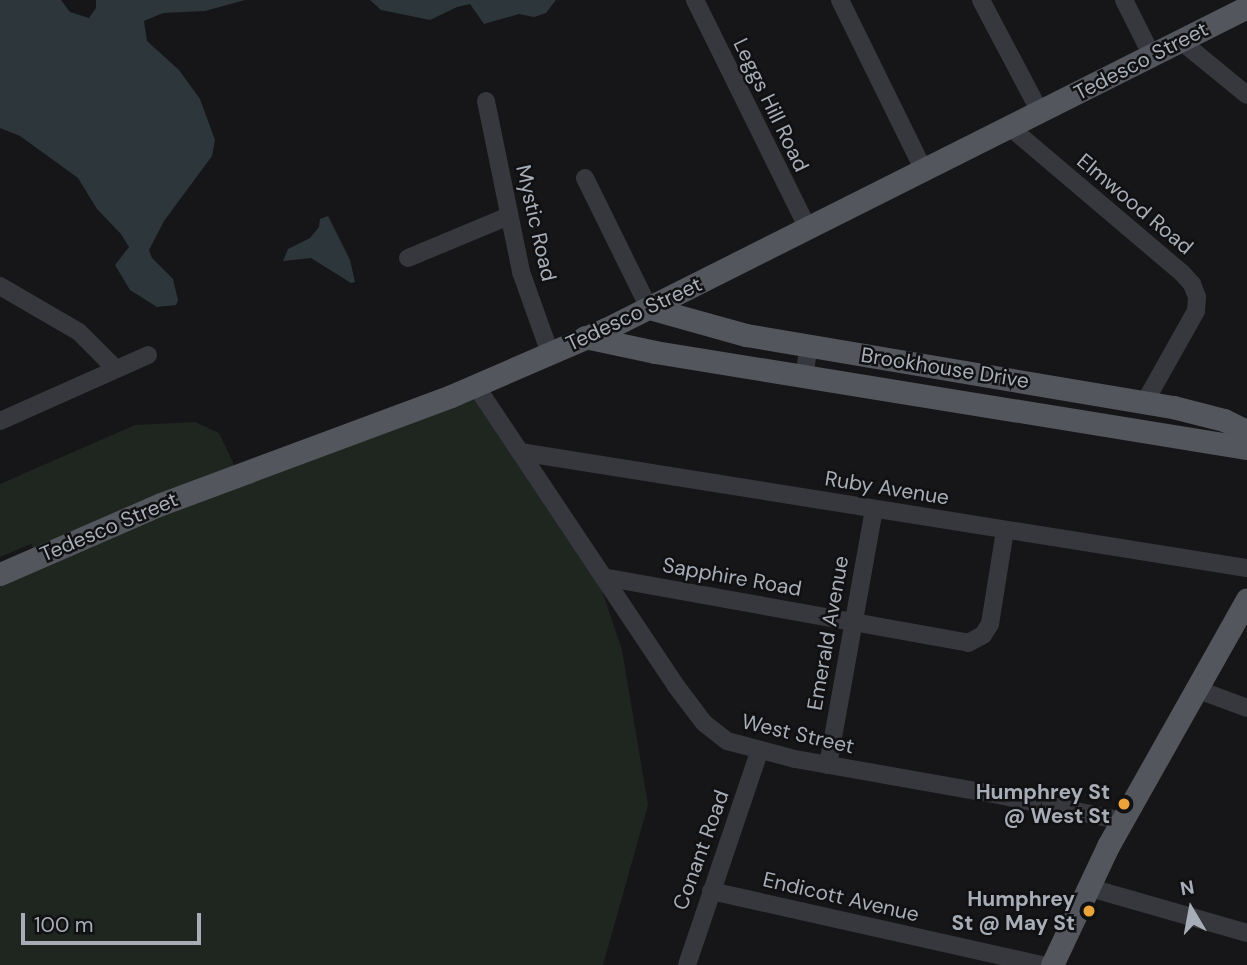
<!DOCTYPE html>
<html>
<head>
<meta charset="utf-8">
<style>
  body { margin:0 }
  #map { position:relative; width:1247px; height:965px; overflow:hidden; background:#161618; font-family:"DM Sans",sans-serif }
  div>[style] { position:absolute }
  .green>* { inset:0; background:#1e261f }
  .water>* { inset:0; background:#2c363b }
  .minor>* { height:18px; margin:-9px; padding:0 9px; transform-origin:9px; border-radius:9px; background:#37383d }
  .major>* { height:23px; margin:-11.5px; padding:0 11.5px; transform-origin:11.5px; border-radius:11.5px; background:#53565c }
  .dots>* { width:19px; height:19px; translate:-50% -50%; box-sizing:border-box; border:4px solid #111113; border-radius:50% }
  span { translate:-50% -50%; white-space:nowrap; text-align:center; line-height:1.15; -webkit-text-stroke:5px #111113; paint-order:stroke }
  .street-label { font-size:21px; color:#a8aeb7 }
  .poi-label { font-size:21px; color:#a8aeb7; font-weight:700 }
  .right { translate:-100% -50%; text-align:right }
  .north { position:absolute; left:1156px; top:874px; width:70px; height:70px; -webkit-text-stroke:5px #111113; paint-order:stroke; rotate:350deg; font-size:19px; font-weight:700; line-height:28px; text-align:center; color:#a8aeb7 }
  .north::after { content:''; display:block; margin:auto; width:24px; height:32px; background:#a8aeb7; clip-path:polygon(50% 0,100% 100%,50% 72%,0 100%) }
  .scale { position:absolute; left:21px; top:913px; width:180px; height:32px; box-sizing:border-box; border:4px solid #a8aeb7; border-top:0; padding-left:9px; font-size:21px; line-height:24px; white-space:nowrap; color:#a8aeb7; -webkit-text-stroke:5px #111113; paint-order:stroke }
</style>
</head>
<body>
<div id="map">
  <div class="green">
    <i style="clip-path:polygon(474px 399px,596px 573px,622px 650px,648px 805px,603px 965px,0 965px,0 586px,43px 566px,31px 544px,0 557px,0 484px,135px 425px,195px 422px,219px 433px,244px 486px)"></i>
  </div>
  <div class="water">
    <i style="clip-path:polygon(0 0,61px 0,70px 12px,89px 18px,96px 8px,96px 0,245px 0,205px 11px,163px 13px,144px 21px,147px 41px,179px 70px,200px 99px,215px 140px,212px 156px,164px 221px,149px 250px,152px 258px,173px 279px,178px 300px,176px 305px,157px 307px,130px 290px,115px 265px,129px 247px,121px 234px,97px 209px,78px 178px,20px 136px,0 128px)"></i>
    <i style="clip-path:polygon(370px 0,556px 0,546px 13px,534px 17px,519px 14px,484px 24px,470px 4px,457px 7px,430px 20px,381px 10px)"></i>
    <i style="clip-path:polygon(328px 216px,350px 260px,355px 282px,351px 283px,311px 258px,283px 261px,288px 249px,310px 238px,319px 227px,320px 219px)"></i>
  </div>
  <div class="minor">
    <i style="left:695px;top:0;width:255px;rotate:63.7deg"></i>
    <i style="left:840px;top:0;width:191px;rotate:63.8deg"></i>
    <i style="left:981px;top:0;width:127px;rotate:62.2deg"></i>
    <i style="left:1124px;top:0;width:63px;rotate:63.4deg"></i>
    <i style="left:1181px;top:41px;width:85px;rotate:39.3deg"></i>
    <i style="left:486px;top:101px;width:175px;rotate:78.4deg"></i>
    <i style="left:521px;top:272px;width:86px;rotate:70.3deg"></i>
    <i style="left:1011px;top:128px;width:224px;rotate:40.3deg"></i>
    <i style="left:1182px;top:273px;width:15px;rotate:48deg"></i>
    <i style="left:1192px;top:284px;width:14px;rotate:69deg"></i>
    <i style="left:1197px;top:297px;width:14px;rotate:94deg"></i>
    <i style="left:1196px;top:311px;width:104px;rotate:119.3deg"></i>
    <i style="left:585px;top:178px;width:145px;rotate:63.8deg"></i>
    <i style="left:408px;top:258px;width:109px;rotate:-22.6deg"></i>
    <i style="left:0;top:286px;width:91px;rotate:30.2deg"></i>
    <i style="left:79px;top:332px;width:52px;rotate:45deg"></i>
    <i style="left:804px;top:377px;width:30px;rotate:-81deg"></i>
    <i style="left:476px;top:386px;width:361px;rotate:56.3deg"></i>
    <i style="left:676px;top:686px;width:46px;rotate:52.9deg"></i>
    <i style="left:704px;top:723px;width:29px;rotate:38deg"></i>
    <i style="left:727px;top:741px;width:70px;rotate:14.8deg"></i>
    <i style="left:795px;top:759px;width:212px;rotate:10deg"></i>
    <i style="left:1004px;top:796px;width:122px;rotate:11.9deg"></i>
    <i style="left:0;top:421px;width:162px;rotate:-24deg"></i>
    <i style="left:520px;top:452px;width:736px;rotate:9.07deg"></i>
    <i style="left:603px;top:577px;width:371px;rotate:10.2deg"></i>
    <i style="left:968px;top:643px;width:17px;rotate:-28deg"></i>
    <i style="left:983px;top:635px;width:13px;rotate:-58deg"></i>
    <i style="left:990px;top:624px;width:95px;rotate:-80.9deg"></i>
    <i style="left:1196px;top:689px;width:54px;rotate:20.4deg"></i>
    <i style="left:828px;top:765px;width:260px;rotate:-79.8deg"></i>
    <i style="left:1087px;top:887px;width:166px;rotate:16deg"></i>
    <i style="left:711px;top:891px;width:339px;rotate:12.6deg"></i>
    <i style="left:687px;top:965px;width:225px;rotate:-71.3deg"></i>
  </div>
  <div class="major">
    <i style="left:649px;top:308px;width:101px;rotate:15.6deg"></i>
    <i style="left:746px;top:335px;width:433px;rotate:9.6deg"></i>
    <i style="left:1173px;top:407px;width:53px;rotate:14.3deg"></i>
    <i style="left:1224px;top:420px;width:25px;rotate:26deg"></i>
    <i style="left:585px;top:337px;width:72px;rotate:12.1deg"></i>
    <i style="left:655px;top:352px;width:600px;rotate:9.21deg"></i>
    <i style="left:0;top:574px;width:176px;rotate:-23.5deg"></i>
    <i style="left:161px;top:504px;width:309px;rotate:-20.4deg"></i>
    <i style="left:451px;top:396px;width:169px;rotate:-23.4deg"></i>
    <i style="left:606px;top:329px;width:717px;rotate:-26.67deg"></i>
    <i style="left:1052px;top:965px;width:132px;rotate:-64.8deg"></i>
    <i style="left:1108px;top:846px;width:283px;rotate:-60.6deg"></i>
  </div>
  <div class="dots">
    <i style="left:1124px;top:804px;background:#eca43a"></i>
    <i style="left:1089px;top:911px;background:#eca43a"></i>
  </div>
  <div class="street-label">
    <span style="left:1141px;top:61px;rotate:-27deg">Tedesco Street</span>
    <span style="left:771px;top:105px;rotate:64deg">Leggs Hill Road</span>
    <span style="left:1135px;top:204px;rotate:40deg">Elmwood Road</span>
    <span style="left:536px;top:223px;rotate:77deg">Mystic Road</span>
    <span style="left:634px;top:314px;rotate:-25deg">Tedesco Street</span>
    <span style="left:945px;top:368px;rotate:9deg">Brookhouse Drive</span>
    <span style="left:887px;top:488px;rotate:9deg">Ruby Avenue</span>
    <span style="left:109px;top:527px;rotate:-23deg">Tedesco Street</span>
    <span style="left:732px;top:577px;rotate:10deg">Sapphire Road</span>
    <span style="left:828px;top:633px;rotate:-80deg">Emerald Avenue</span>
    <span style="left:798px;top:734px;rotate:13deg">West Street</span>
    <span style="left:701px;top:850px;rotate:-70deg">Conant Road</span>
    <span style="left:841px;top:897px;rotate:13deg">Endicott Avenue</span>
  </div>
  <div class="poi-label">
    <span class="right" style="left:1110px;top:804px">Humphrey St<br>@ West St</span>
    <span class="right" style="left:1075px;top:911px">Humphrey<br>St @ May St</span>
  </div>
  <div class="north">N</div>
  <div class="scale">100 m</div>
</div>
</body>
</html>
